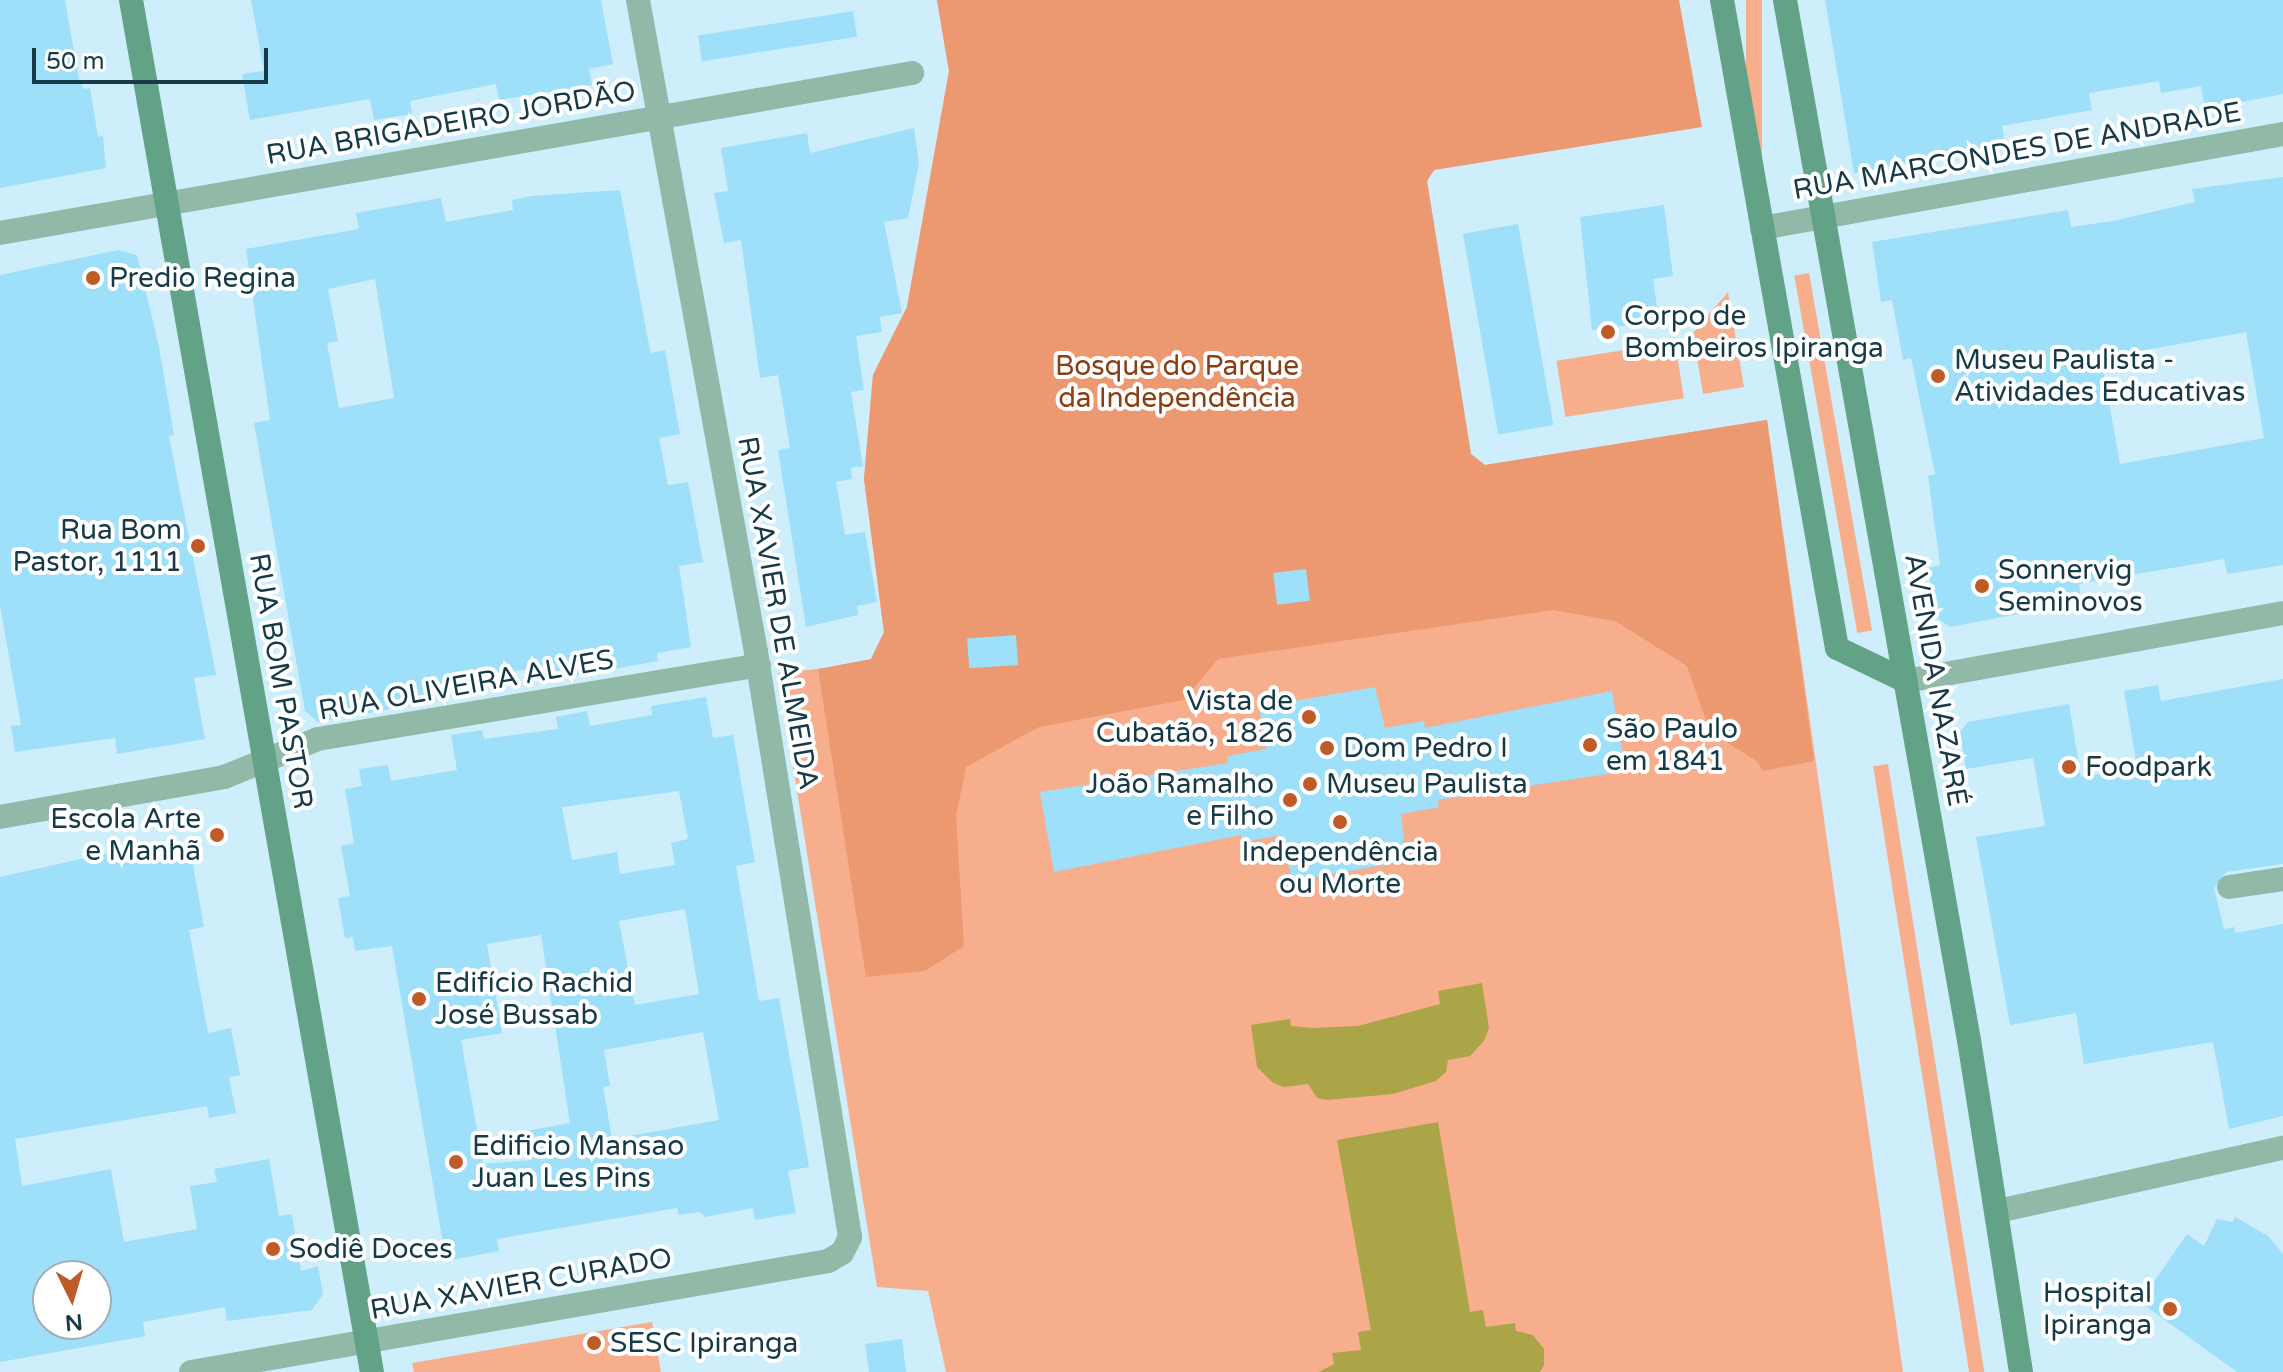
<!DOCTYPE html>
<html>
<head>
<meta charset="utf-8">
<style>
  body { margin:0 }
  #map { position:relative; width:2283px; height:1372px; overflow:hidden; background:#cfeefc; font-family:"Varela Round",sans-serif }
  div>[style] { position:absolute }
  .green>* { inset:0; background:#f7ae8d; transform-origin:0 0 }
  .forest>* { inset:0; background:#ec9871 }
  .water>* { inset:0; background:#aba548 }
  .building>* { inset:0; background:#9edffa; transform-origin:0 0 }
  .street>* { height:24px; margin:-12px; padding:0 12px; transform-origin:12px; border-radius:12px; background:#90b9a7 }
  .secondary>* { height:24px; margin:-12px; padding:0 12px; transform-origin:12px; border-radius:12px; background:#62a287 }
  .dots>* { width:22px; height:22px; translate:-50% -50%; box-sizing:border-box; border:4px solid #fff; border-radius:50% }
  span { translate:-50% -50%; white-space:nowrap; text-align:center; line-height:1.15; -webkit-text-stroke:8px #fff; paint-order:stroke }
  .street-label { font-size:28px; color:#163a47 }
  .poi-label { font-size:28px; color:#163a47 }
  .left { translate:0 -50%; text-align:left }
  .right { translate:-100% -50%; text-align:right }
  .park-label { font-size:28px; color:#893e14 }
  .north { position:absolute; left:32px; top:1260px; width:80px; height:80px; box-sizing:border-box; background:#fff; border:2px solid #a2b0b5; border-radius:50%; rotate:175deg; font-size:22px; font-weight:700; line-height:32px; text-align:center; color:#163a47 }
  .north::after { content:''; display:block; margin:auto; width:28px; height:36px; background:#bf5b27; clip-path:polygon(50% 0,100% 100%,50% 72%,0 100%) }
  .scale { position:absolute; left:32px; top:48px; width:236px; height:36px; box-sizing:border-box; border:4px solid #163a47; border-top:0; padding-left:10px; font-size:24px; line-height:28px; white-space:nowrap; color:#163a47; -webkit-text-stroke:6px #fff; paint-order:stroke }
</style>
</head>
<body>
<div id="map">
  <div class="green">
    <i style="clip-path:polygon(937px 0,1434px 170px,1427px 181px,1471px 454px,1485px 465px,1767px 420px,1903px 1372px,946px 1372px,928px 1291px,877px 1287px,778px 673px,856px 665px,871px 659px,884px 632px,864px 479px,873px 375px,907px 307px,949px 71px)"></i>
    <i style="left:1746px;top:0;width:16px;height:186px"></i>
    <i style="left:1809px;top:273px;width:363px;height:15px;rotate:80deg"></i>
    <i style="clip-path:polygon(1728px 292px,1744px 387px,1703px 394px,1693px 333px)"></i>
    <i style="left:1675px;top:342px;width:57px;height:120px;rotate:81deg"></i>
    <i style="left:1888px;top:764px;width:616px;height:15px;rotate:81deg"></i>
    <i style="clip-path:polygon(652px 1322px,661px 1372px,414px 1372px,412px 1363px)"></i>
  </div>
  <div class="forest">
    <i style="clip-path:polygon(937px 0,1679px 0,1702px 127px,1434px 170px,1427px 181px,1471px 454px,1485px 465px,1767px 420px,1814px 761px,1763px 771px,1757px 761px,1710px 732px,1687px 666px,1615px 621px,1553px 610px,1218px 659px,1184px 700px,1039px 727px,966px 767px,956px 816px,964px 946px,925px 971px,866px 977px,818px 669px,871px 659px,884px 632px,864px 479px,873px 375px,907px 307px,949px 71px)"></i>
  </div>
  <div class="water">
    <i style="clip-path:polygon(1482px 983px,1489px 1028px,1484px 1041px,1470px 1056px,1448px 1060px,1446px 1072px,1436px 1081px,1393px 1094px,1327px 1100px,1317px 1098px,1308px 1084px,1284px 1087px,1273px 1083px,1257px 1067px,1251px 1025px,1290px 1019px,1291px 1026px,1313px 1028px,1358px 1026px,1440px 1004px,1438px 991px)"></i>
    <i style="clip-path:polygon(1438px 1122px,1470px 1312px,1483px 1310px,1486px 1327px,1515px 1323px,1516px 1331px,1533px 1335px,1544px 1349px,1544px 1365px,1540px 1372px,1319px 1372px,1334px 1364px,1332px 1353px,1361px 1350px,1358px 1332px,1371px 1330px,1337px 1140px)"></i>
  </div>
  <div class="building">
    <i style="clip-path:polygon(0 0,65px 0,79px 79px,84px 89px,90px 88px,98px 137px,103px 136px,106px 168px,0 188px)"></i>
    <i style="clip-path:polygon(251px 0,601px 0,613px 64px,589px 69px,592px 85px,499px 100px,496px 84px,410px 101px,412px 114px,374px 120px,370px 99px,250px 120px,242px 74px,264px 71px)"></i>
    <i style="clip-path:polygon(1825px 0,2283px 0,2283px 94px,2205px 109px,2201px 86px,2161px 93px,2159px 81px,2089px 93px,2092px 110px,2002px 126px,2005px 144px,1854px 173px)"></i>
    <i style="left:853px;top:11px;width:26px;height:157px;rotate:81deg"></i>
    <i style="clip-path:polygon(914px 128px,919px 163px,908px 218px,884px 222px,902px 313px,880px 317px,882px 332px,856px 336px,864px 390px,851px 392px,863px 466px,851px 468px,852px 479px,836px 482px,845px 535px,865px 532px,877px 602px,857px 606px,858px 615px,806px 627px,778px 450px,790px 448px,778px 375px,760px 378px,741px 240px,724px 243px,714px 193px,728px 191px,721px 148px,807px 133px,810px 153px)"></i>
    <i style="clip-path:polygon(evenodd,2283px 177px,2283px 565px,2227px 574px,2224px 559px,2079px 584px,2081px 602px,1950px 627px,1936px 617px,1928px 568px,1940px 565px,1928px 476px,1935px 474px,1911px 358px,1903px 360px,1892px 300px,1881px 302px,1872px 242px,2068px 210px,2071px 227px,2113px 221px,2195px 202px,2192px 189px,2283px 177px,2246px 332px,2264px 438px,2120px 464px,2101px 358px,2246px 332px)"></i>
    <i style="clip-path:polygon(evenodd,620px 190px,648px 340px,651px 353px,665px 350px,680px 434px,659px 438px,668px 485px,688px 482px,703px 562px,679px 566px,691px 647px,657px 653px,658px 661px,557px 679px,555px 664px,434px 686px,436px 701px,318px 722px,305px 711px,254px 423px,270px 420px,246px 249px,359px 229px,356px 213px,441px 198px,446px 222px,513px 210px,512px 200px,532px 196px,620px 190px,375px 279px,394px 398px,339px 408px,327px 343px,338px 341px,328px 289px,375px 279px)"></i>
    <i style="clip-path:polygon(1664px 205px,1673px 276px,1653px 279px,1659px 321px,1592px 330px,1580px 217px)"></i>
    <i style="left:1518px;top:224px;width:204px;height:56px;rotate:80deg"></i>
    <i style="clip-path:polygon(118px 250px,137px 255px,159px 347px,174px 435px,169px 436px,216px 675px,194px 678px,205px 739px,117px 754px,115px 738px,15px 752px,11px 726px,21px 725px,0 606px,0 275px)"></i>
    <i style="left:1306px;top:569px;width:32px;height:33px;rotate:83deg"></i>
    <i style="left:1016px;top:635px;width:30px;height:49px;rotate:86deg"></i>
    <i style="clip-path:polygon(2283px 679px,2283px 864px,2226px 872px,2214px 888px,2224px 929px,2234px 927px,2235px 933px,2283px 924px,2283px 1116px,2229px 1129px,2213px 1042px,2084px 1064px,2076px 1013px,2010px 1025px,1976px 837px,2045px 826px,2033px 758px,1966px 769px,1960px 732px,1968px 722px,2069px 704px,2081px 777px,2137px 767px,2124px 691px,2158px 685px,2161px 701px)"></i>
    <i style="clip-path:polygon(1375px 687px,1385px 728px,1424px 721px,1425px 728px,1612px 691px,1626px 771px,1438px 800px,1439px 807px,1401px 814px,1406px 861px,1292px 881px,1282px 835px,1242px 842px,1241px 835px,1054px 872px,1040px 792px,1228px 763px,1227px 756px,1266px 749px,1259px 707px)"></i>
    <i style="clip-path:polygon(evenodd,706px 697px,713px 738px,733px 735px,755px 862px,736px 866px,759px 1001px,779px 998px,804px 1137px,809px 1167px,788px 1171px,796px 1213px,755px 1220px,753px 1208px,705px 1217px,700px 1212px,679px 1215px,677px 1208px,497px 1239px,499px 1251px,446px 1261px,392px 946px,355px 951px,353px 937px,345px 938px,338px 898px,350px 896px,341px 846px,354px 843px,345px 789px,362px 786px,359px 769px,388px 765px,391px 781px,457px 770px,451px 735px,482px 730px,484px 739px,558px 729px,556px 717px,587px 711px,590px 726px,652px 715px,651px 706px,706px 697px,679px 791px,688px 839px,671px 843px,675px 865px,620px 874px,617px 852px,572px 860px,562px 807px,679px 791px,706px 697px,685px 909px,699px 994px,635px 1005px,619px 921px,685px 909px,706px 697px,541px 935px,570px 1123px,527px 1131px,532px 1160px,483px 1164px,461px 1040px,502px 1033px,487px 944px,541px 935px,706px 697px,703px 1032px,719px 1120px,612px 1139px,603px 1087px,610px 1086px,604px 1050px,703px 1032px)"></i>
    <i style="clip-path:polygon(evenodd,179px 844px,181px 854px,190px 849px,204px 927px,189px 930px,208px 1033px,231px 1028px,240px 1075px,229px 1077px,236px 1113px,209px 1118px,207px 1106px,15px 1139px,22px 1186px,111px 1169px,124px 1242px,197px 1229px,190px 1186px,217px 1182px,214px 1169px,269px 1159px,279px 1216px,292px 1214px,301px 1271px,318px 1266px,323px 1294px,312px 1310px,227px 1321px,225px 1307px,143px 1322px,145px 1336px,141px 1337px,0 1362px,0 877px,99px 855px,179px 844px,48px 1276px,96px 1276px,96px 1324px,48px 1324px,48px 1276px)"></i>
    <i style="clip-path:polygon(2235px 1217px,2268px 1236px,2283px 1254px,2283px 1372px,2237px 1372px,2140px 1302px,2187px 1234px,2204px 1246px,2217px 1219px,2233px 1222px)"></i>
    <i style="clip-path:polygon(902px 1339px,906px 1372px,869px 1372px,865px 1344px)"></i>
  </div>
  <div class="street">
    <i style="left:1762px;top:228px;width:529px;rotate:-10.23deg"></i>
    <i style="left:0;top:233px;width:926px;rotate:-9.95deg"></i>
    <i style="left:1906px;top:681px;width:383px;rotate:-10.2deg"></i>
    <i style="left:0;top:817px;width:228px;rotate:-10.1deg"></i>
    <i style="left:224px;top:777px;width:101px;rotate:-22deg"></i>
    <i style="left:318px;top:739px;width:447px;rotate:-9.5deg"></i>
    <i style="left:2229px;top:887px;width:55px;rotate:-8.4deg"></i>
    <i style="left:1998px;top:1211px;width:292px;rotate:-12.5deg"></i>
    <i style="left:191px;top:1372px;width:647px;rotate:-9.88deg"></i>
    <i style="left:828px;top:1261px;width:16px;rotate:-30deg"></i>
    <i style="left:842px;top:1253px;width:18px;rotate:-63deg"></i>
    <i style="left:850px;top:1237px;width:593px;rotate:-99.13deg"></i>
    <i style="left:756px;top:652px;width:663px;rotate:-100.26deg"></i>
  </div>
  <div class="secondary">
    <i style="left:131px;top:0;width:1393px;rotate:80.04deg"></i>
    <i style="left:1722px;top:0;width:658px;rotate:79.94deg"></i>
    <i style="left:1837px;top:648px;width:76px;rotate:25.6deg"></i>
    <i style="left:1785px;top:0;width:1056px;rotate:79.97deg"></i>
    <i style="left:1969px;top:1040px;width:336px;rotate:81.1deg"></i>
  </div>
  <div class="dots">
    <i style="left:93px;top:278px;background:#bf5b27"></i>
    <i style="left:1608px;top:332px;background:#bf5b27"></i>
    <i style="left:1938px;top:376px;background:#bf5b27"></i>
    <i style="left:198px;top:546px;background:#bf5b27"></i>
    <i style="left:1982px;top:586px;background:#bf5b27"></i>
    <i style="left:1309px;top:717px;background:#bf5b27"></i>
    <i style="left:1590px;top:745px;background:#bf5b27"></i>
    <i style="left:1327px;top:748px;background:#bf5b27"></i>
    <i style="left:2069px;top:767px;background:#bf5b27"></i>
    <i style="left:1310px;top:784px;background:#bf5b27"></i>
    <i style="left:1290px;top:800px;background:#bf5b27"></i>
    <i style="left:1340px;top:822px;background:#bf5b27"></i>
    <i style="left:217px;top:835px;background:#bf5b27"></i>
    <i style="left:419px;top:999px;background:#bf5b27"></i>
    <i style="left:456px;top:1162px;background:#bf5b27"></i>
    <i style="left:273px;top:1249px;background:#bf5b27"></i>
    <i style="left:2170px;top:1309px;background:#bf5b27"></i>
    <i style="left:594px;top:1343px;background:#bf5b27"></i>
  </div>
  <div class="street-label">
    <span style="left:451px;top:123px;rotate:-10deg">RUA BRIGADEIRO JORDÃO</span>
    <span style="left:2017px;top:151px;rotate:-10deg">RUA MARCONDES DE ANDRADE</span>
    <span style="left:778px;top:613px;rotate:80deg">RUA XAVIER DE ALMEIDA</span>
    <span style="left:1936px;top:680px;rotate:80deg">AVENIDA NAZARÉ</span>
    <span style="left:281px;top:681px;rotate:80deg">RUA BOM PASTOR</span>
    <span style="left:466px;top:685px;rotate:-10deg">RUA OLIVEIRA ALVES</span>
    <span style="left:521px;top:1284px;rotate:-10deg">RUA XAVIER CURADO</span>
  </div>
  <div class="poi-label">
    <span class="left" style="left:109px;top:278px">Predio Regina</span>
    <span class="left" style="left:1624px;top:332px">Corpo de<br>Bombeiros Ipiranga</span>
    <span class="left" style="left:1954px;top:376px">Museu Paulista -<br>Atividades Educativas</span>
    <span class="right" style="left:182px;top:546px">Rua Bom<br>Pastor, 1111</span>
    <span class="left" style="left:1998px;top:586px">Sonnervig<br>Seminovos</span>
    <span class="right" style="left:1293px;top:717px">Vista de<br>Cubatão, 1826</span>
    <span class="left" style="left:1606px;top:745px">São Paulo<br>em 1841</span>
    <span class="left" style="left:1343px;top:748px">Dom Pedro I</span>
    <span class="left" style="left:2085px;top:767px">Foodpark</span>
    <span class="right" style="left:1274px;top:800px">João Ramalho<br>e Filho</span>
    <span class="left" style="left:1326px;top:784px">Museu Paulista</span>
    <span class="right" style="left:201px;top:835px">Escola Arte<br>e Manhã</span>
    <span style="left:1340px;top:868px">Independência<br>ou Morte</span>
    <span class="left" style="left:435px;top:999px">Edifício Rachid<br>José Bussab</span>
    <span class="left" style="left:472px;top:1162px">Edificio Mansao<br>Juan Les Pins</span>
    <span class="left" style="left:289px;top:1249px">Sodiê Doces</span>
    <span class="right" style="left:2152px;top:1309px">Hospital<br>Ipiranga</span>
    <span class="left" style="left:610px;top:1343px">SESC Ipiranga</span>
  </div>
  <div class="park-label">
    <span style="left:1177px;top:382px">Bosque do Parque<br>da Independência</span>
  </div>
  <div class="north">N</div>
  <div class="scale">50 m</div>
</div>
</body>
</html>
